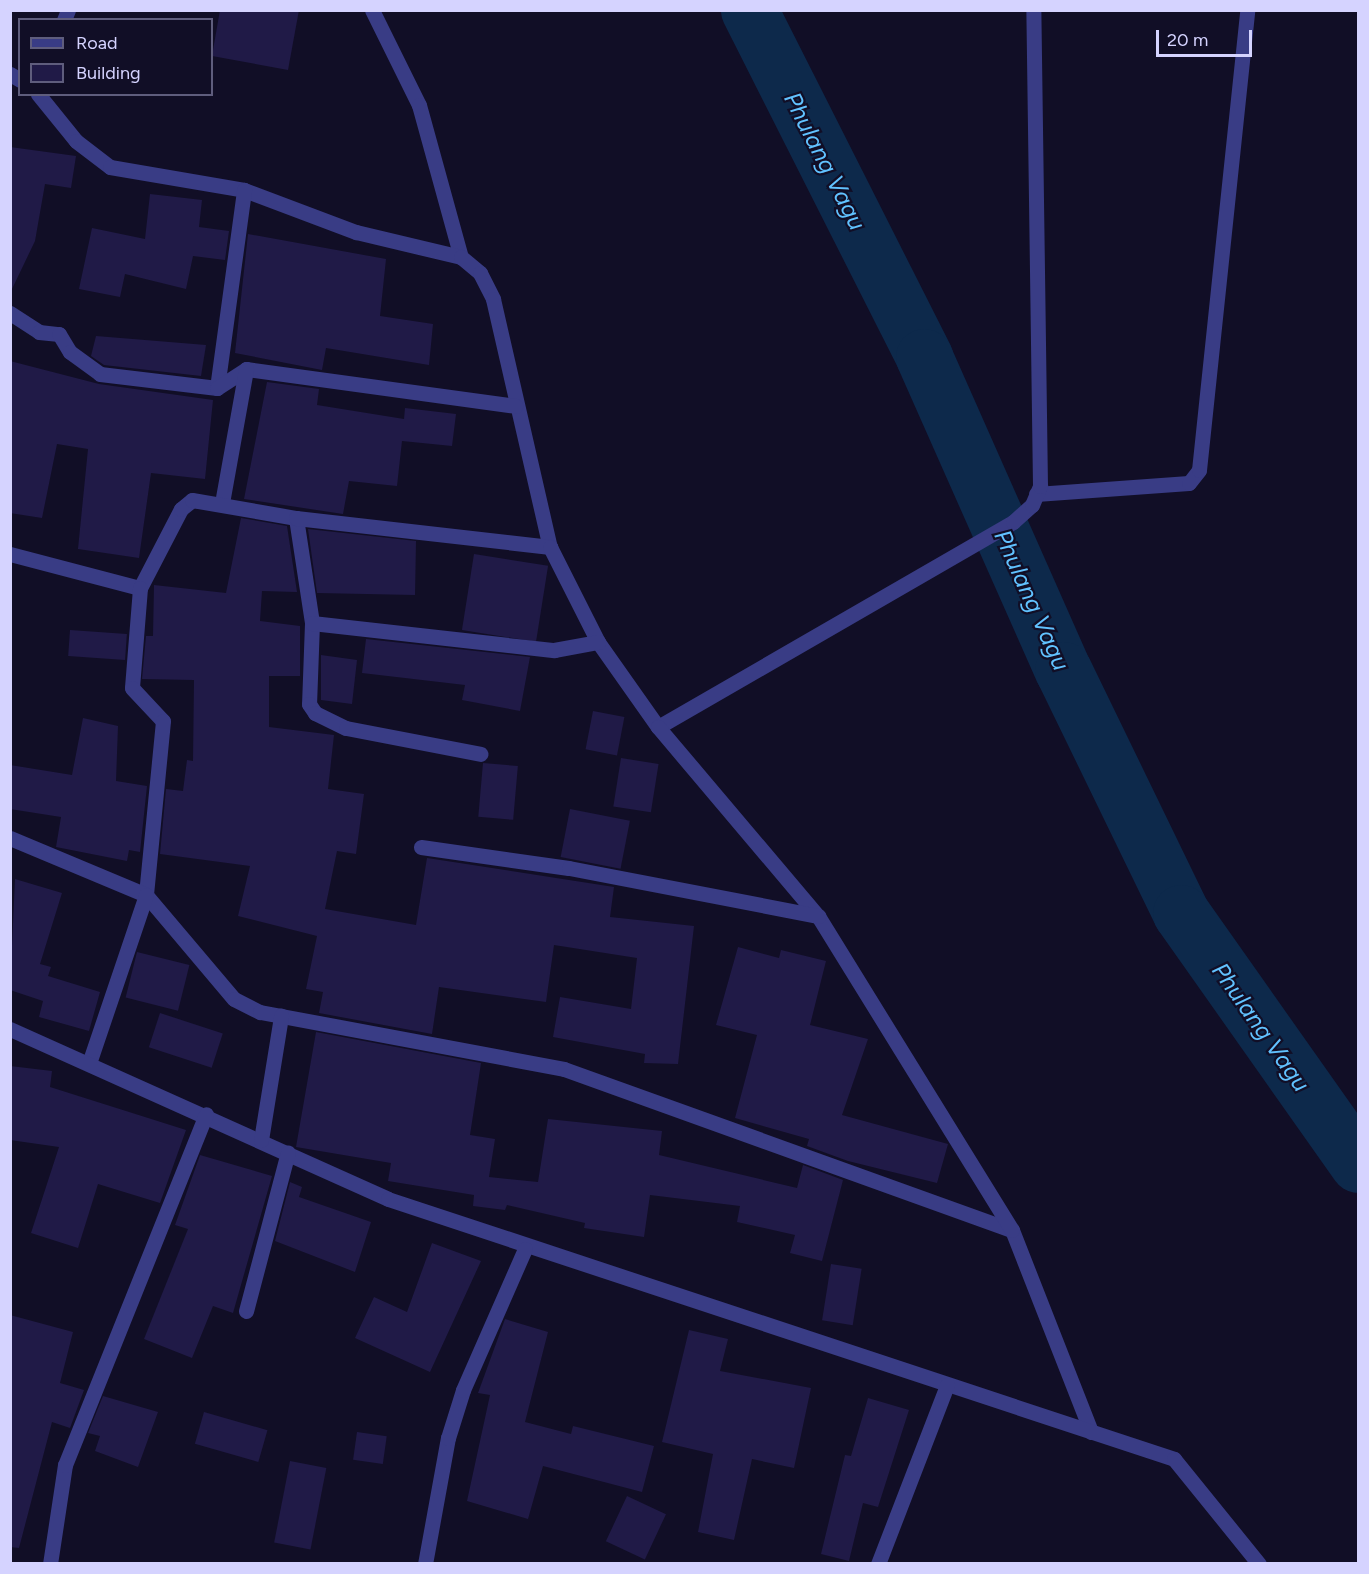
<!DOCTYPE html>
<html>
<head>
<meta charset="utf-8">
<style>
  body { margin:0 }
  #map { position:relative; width:1369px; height:1574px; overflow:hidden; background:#110e26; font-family:Figtree,sans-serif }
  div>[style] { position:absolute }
  .river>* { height:57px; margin:-28.5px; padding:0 28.5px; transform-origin:28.5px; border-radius:28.5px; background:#0d294b }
  .building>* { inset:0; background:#201a47; transform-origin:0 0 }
  .minor>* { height:15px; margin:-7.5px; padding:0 7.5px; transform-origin:7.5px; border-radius:7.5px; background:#393c85 }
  span { translate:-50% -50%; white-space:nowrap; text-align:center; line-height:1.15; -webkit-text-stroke:4.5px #110e26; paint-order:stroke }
  .water-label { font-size:24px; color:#61c2ff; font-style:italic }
  .frame { position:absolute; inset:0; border:12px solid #d5d3ff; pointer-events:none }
  .legend { position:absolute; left:18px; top:18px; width:195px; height:78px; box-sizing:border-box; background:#110e26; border:2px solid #5f5d7d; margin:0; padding:8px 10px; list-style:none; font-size:18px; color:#d5d3ff }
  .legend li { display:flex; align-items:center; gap:12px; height:30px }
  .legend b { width:30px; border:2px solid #5f5d7d }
  .scale { position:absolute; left:1156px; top:30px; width:96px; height:27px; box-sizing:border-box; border:3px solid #d5d3ff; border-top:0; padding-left:8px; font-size:18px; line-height:21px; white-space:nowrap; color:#d5d3ff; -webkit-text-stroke:4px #110e26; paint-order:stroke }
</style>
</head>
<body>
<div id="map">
  <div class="river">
    <i style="left:749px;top:10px;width:389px;rotate:63.2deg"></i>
    <i style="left:924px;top:357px;width:342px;rotate:66.1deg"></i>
    <i style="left:1063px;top:670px;width:270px;rotate:64.1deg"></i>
    <i style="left:1181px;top:913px;width:307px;rotate:54.8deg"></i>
  </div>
  <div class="building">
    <i style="clip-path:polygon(220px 10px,299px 10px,288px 70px,212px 56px)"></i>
    <i style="clip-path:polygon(10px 147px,76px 156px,71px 188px,45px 184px,35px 241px,12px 289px)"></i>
    <i style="clip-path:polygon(150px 194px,202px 200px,199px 227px,229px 231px,225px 260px,193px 256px,186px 289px,125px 274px,120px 297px,79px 289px,92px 228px,145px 239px)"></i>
    <i style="clip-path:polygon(248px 234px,386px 259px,380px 316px,433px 324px,429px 365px,326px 348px,322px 370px,235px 353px)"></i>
    <i style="clip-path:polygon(96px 336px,206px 345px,201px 376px,104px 365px,91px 356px)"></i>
    <i style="clip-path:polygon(10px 361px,99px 384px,213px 400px,205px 479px,151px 473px,139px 558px,78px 549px,88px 449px,57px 444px,42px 518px,10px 513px)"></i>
    <i style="clip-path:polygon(267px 382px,319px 389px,317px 405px,404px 419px,405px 408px,456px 414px,452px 446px,402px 441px,397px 486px,349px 481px,343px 514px,244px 499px)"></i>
    <i style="clip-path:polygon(241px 518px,287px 526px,297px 592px,262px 591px,260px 621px,300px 626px,300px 676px,269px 676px,269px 727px,334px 735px,328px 789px,364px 794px,356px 854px,337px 851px,325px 909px,416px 925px,427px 858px,614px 887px,610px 917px,694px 926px,678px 1064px,644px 1063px,645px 1054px,553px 1037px,560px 997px,631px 1009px,637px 958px,554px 945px,546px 1002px,439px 987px,432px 1034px,319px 1013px,323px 992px,306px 989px,317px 936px,238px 916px,250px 866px,160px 854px,166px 789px,183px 791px,187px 760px,193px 761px,194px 680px,142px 679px,146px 636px,153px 636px,154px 585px,226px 593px)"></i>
    <i style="clip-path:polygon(308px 529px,416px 541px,415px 595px,317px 593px)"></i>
    <i style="left:474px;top:554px;width:75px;height:77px;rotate:9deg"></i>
    <i style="left:70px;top:630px;width:57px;height:26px;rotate:4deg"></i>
    <i style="clip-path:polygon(366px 639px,530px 657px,520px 711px,462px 700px,465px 685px,362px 673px)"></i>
    <i style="clip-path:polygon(321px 655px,357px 660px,352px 704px,321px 700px)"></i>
    <i style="left:593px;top:711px;width:32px;height:39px;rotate:11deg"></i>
    <i style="clip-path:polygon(83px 718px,118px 726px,116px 781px,147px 786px,140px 852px,129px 850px,127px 861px,56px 847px,61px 817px,10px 809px,10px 765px,72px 775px)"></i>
    <i style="left:621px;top:758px;width:38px;height:49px;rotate:9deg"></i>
    <i style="left:483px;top:763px;width:35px;height:54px;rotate:5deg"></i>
    <i style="left:570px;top:809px;width:61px;height:49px;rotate:11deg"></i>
    <i style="clip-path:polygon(15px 879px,62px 893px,40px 964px,51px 967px,48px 976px,100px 992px,89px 1031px,39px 1017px,43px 1001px,10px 990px)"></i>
    <i style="clip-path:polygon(738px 947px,779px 958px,781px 950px,826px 961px,810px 1025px,868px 1039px,842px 1115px,948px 1144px,937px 1183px,848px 1161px,807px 1146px,809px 1139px,735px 1118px,757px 1035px,716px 1025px)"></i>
    <i style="left:137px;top:952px;width:54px;height:47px;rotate:14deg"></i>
    <i style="left:160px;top:1013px;width:66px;height:36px;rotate:18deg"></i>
    <i style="clip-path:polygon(316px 1032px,481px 1063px,470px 1135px,495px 1139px,489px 1177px,538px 1182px,548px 1119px,662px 1131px,659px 1155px,797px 1188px,803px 1165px,843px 1180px,822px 1261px,790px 1253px,795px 1235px,737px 1222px,740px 1206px,650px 1195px,644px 1237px,584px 1228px,585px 1223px,507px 1205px,505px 1210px,473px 1206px,474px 1195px,388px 1181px,391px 1163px,296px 1147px)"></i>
    <i style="clip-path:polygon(10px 1066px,52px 1071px,50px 1087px,186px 1130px,160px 1203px,98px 1184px,78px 1248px,31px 1233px,59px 1147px,10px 1140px)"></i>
    <i style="clip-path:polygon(200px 1155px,272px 1176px,233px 1313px,213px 1306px,192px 1358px,144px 1339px,188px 1229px,175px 1225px)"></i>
    <i style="clip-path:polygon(290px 1182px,302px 1187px,299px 1197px,371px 1222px,355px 1272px,275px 1241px)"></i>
    <i style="clip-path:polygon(432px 1243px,481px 1261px,430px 1372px,355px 1338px,374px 1297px,407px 1312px)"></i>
    <i style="left:831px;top:1264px;width:31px;height:57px;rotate:9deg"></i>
    <i style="clip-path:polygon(10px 1315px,73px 1332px,60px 1383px,84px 1390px,70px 1428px,52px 1422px,19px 1548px,10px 1547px)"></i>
    <i style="clip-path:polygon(505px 1319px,548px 1332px,525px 1422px,571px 1434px,573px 1426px,654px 1446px,642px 1492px,543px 1466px,528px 1519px,467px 1501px,490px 1395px,478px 1393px)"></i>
    <i style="clip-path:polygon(689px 1330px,728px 1339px,720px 1371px,811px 1388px,794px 1468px,752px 1459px,734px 1540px,698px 1532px,713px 1454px,662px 1442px)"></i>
    <i style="clip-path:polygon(103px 1396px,158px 1412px,138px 1467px,95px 1451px,100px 1436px,88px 1433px)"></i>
    <i style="clip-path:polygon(868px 1398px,909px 1410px,878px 1507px,863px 1503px,849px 1561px,821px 1554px,845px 1455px,851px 1456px)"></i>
    <i style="left:204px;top:1412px;width:66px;height:33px;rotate:16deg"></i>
    <i style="left:357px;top:1432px;width:30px;height:28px;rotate:8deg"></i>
    <i style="left:290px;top:1461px;width:37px;height:83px;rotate:11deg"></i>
    <i style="left:627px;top:1496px;width:43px;height:50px;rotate:25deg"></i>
  </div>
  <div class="minor">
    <i style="left:372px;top:10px;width:106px;rotate:63.7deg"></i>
    <i style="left:419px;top:105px;width:158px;rotate:74.6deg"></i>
    <i style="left:64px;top:20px;width:11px;rotate:-68deg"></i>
    <i style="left:10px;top:74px;width:12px;rotate:31deg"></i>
    <i style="left:38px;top:94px;width:60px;rotate:51deg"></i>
    <i style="left:76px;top:141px;width:43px;rotate:37.4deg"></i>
    <i style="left:110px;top:167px;width:136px;rotate:9.7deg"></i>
    <i style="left:244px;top:190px;width:120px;rotate:20.6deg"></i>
    <i style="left:356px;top:232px;width:108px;rotate:13.4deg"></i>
    <i style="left:461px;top:257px;width:25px;rotate:40deg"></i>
    <i style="left:480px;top:273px;width:29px;rotate:63deg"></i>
    <i style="left:493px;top:299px;width:254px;rotate:77.1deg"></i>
    <i style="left:10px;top:313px;width:35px;rotate:33deg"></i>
    <i style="left:39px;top:332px;width:20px;rotate:6deg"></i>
    <i style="left:59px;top:334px;width:21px;rotate:59deg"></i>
    <i style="left:70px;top:352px;width:37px;rotate:36deg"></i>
    <i style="left:100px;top:374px;width:118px;rotate:6.8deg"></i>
    <i style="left:217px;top:388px;width:200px;rotate:-82.2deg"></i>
    <i style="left:217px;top:388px;width:35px;rotate:-33deg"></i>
    <i style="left:246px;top:369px;width:272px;rotate:7.8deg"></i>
    <i style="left:1036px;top:494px;width:153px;rotate:-4.1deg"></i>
    <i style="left:1189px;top:483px;width:16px;rotate:-52deg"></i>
    <i style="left:1199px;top:470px;width:462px;rotate:-84deg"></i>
    <i style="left:222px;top:503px;width:136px;rotate:-79.8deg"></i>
    <i style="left:296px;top:518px;width:106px;rotate:81.3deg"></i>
    <i style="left:312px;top:623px;width:81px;rotate:92.1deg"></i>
    <i style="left:309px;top:704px;width:11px;rotate:56deg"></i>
    <i style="left:315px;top:713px;width:34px;rotate:26deg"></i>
    <i style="left:346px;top:728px;width:137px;rotate:10.9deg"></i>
    <i style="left:10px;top:554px;width:134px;rotate:14.7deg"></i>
    <i style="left:140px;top:588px;width:89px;rotate:-62.6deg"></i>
    <i style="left:181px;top:509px;width:14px;rotate:-39deg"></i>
    <i style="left:192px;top:500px;width:106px;rotate:9.8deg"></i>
    <i style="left:296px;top:518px;width:256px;rotate:6.5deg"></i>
    <i style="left:550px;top:547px;width:106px;rotate:63.2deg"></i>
    <i style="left:598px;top:642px;width:104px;rotate:54.8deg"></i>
    <i style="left:658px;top:727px;width:410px;rotate:-30deg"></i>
    <i style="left:1013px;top:522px;width:25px;rotate:-42deg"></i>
    <i style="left:1032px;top:505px;width:21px;rotate:-67deg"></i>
    <i style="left:1040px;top:486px;width:476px;rotate:-90.8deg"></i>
    <i style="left:140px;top:588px;width:100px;rotate:94.6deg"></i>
    <i style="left:132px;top:688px;width:45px;rotate:46.8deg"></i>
    <i style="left:163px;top:721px;width:175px;rotate:95.6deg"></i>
    <i style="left:146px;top:895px;width:136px;rotate:49.8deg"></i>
    <i style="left:234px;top:999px;width:29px;rotate:27deg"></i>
    <i style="left:260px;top:1012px;width:309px;rotate:10.6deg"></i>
    <i style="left:564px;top:1069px;width:476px;rotate:19.8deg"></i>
    <i style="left:1012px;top:1230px;width:217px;rotate:68.6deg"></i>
    <i style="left:312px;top:623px;width:244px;rotate:6.4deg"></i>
    <i style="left:554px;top:650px;width:45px;rotate:-10.3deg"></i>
    <i style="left:658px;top:727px;width:248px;rotate:49.8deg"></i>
    <i style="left:818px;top:916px;width:369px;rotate:58.3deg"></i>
    <i style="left:10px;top:838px;width:147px;rotate:22.7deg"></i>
    <i style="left:146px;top:895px;width:177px;rotate:108.7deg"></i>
    <i style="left:421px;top:847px;width:149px;rotate:8.1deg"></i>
    <i style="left:569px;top:868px;width:254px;rotate:10.9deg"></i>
    <i style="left:10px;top:1029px;width:414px;rotate:24.2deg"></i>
    <i style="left:388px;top:1199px;width:828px;rotate:18.3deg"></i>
    <i style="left:1174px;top:1459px;width:135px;rotate:51deg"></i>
    <i style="left:261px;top:1140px;width:126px;rotate:-80.8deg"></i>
    <i style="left:246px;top:1311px;width:164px;rotate:-75.2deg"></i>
    <i style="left:50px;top:1564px;width:100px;rotate:-81.4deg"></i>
    <i style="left:65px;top:1465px;width:378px;rotate:-68.1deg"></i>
    <i style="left:425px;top:1564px;width:128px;rotate:-79.7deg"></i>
    <i style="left:448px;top:1438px;width:50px;rotate:-72.6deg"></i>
    <i style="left:463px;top:1390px;width:154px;rotate:-66.3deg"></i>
    <i style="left:878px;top:1564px;width:192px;rotate:-68.9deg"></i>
  </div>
  <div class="water-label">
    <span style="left:825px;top:161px;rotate:63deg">Phulang Vagu</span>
    <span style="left:1032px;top:600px;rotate:66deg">Phulang Vagu</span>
    <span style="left:1261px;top:1027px;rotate:55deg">Phulang Vagu</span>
  </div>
  <div class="frame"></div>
  <ul class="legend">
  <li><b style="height:8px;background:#393c85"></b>Road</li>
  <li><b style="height:16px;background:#201a47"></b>Building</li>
  </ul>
  <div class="scale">20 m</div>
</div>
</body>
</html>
